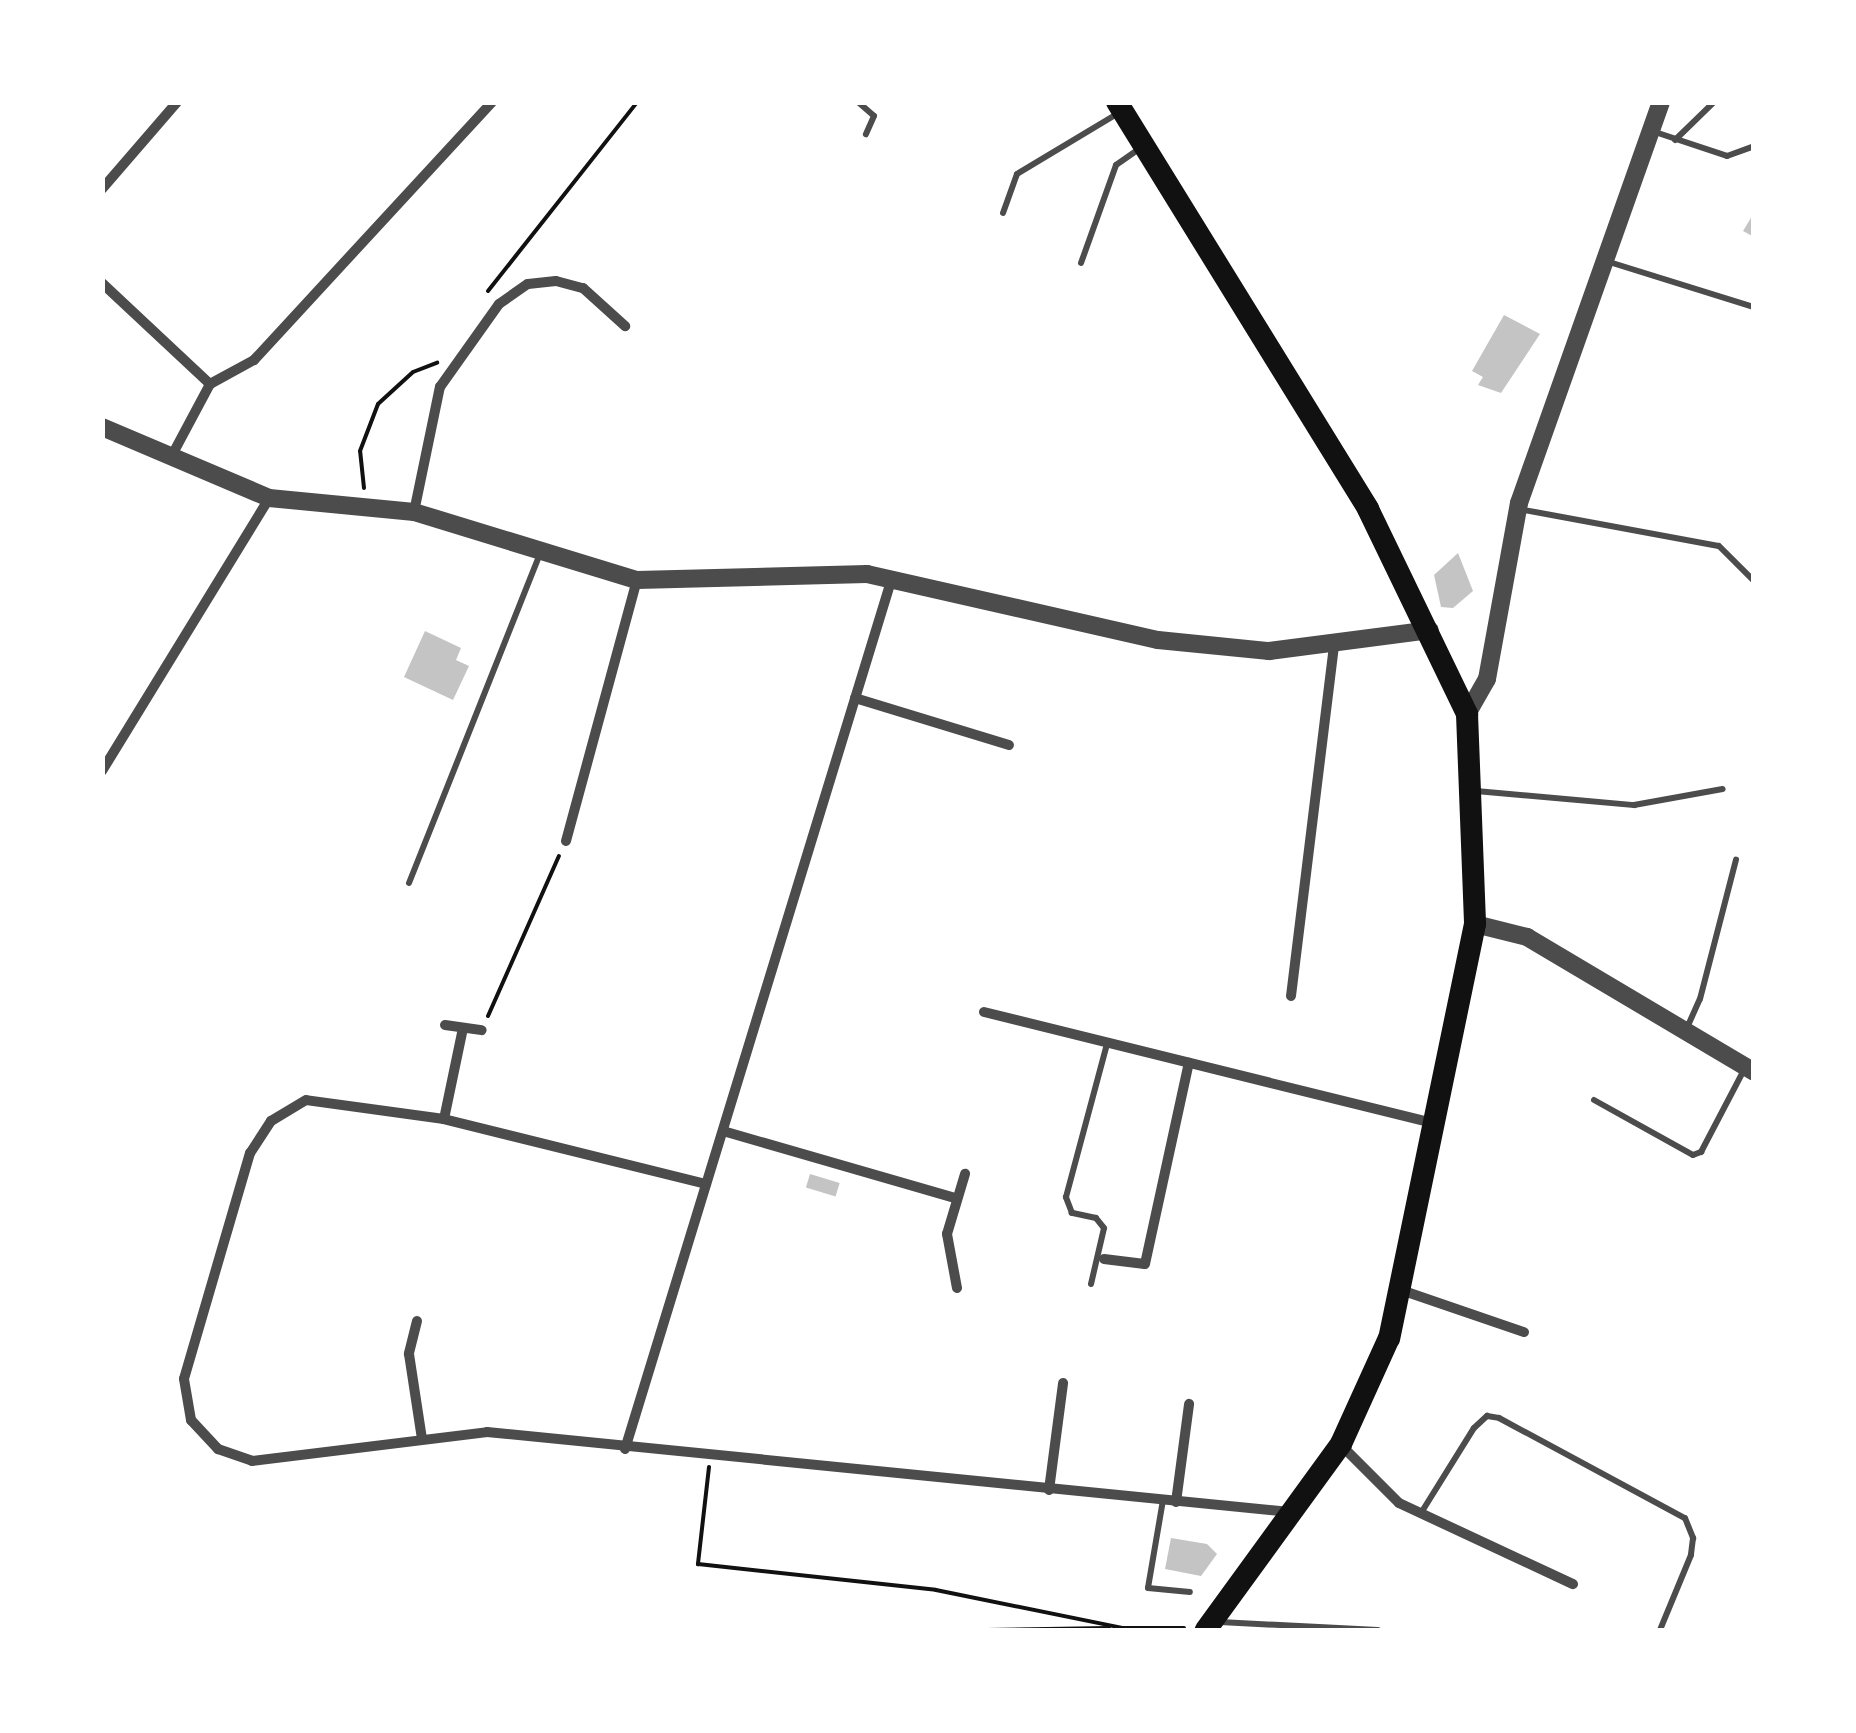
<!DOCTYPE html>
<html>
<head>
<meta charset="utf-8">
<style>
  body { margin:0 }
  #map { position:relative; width:1856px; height:1733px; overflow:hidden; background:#fff; font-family:Lora,serif }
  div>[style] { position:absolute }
  .building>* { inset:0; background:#c4c4c4; transform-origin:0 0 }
  .path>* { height:4px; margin:-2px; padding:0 2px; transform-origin:2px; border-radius:2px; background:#111 }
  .service>* { height:6px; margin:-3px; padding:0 3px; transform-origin:3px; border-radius:3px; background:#4c4c4c }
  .minor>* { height:10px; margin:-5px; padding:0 5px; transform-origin:5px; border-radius:5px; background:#4c4c4c }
  .tertiary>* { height:18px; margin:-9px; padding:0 9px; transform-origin:9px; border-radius:9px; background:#4c4c4c }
  .primary>* { height:22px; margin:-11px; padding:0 11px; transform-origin:11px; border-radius:11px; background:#111 }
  span { translate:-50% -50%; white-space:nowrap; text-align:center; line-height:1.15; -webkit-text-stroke:8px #fff; paint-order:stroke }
  .frame { position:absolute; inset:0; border:105px solid #fff; pointer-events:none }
</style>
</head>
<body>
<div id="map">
  <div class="building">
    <i style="clip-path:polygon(1754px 213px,1754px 237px,1743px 231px)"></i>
    <i style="clip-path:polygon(1504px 315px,1540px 334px,1501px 393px,1478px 385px,1483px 377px,1472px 371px)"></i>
    <i style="clip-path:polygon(1458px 553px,1473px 591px,1453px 608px,1441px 607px,1434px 575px)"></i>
    <i style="clip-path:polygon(425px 631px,461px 648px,456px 660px,469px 666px,453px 700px,404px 677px)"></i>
    <i style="left:810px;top:1174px;width:31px;height:14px;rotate:17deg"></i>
    <i style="clip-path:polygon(1171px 1538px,1207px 1544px,1217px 1554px,1201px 1576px,1165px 1569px)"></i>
  </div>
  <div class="path">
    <i style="left:488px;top:291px;width:241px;rotate:-51.7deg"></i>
    <i style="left:364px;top:488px;width:37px;rotate:-96deg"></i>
    <i style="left:360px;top:451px;width:50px;rotate:-69deg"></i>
    <i style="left:378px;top:404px;width:47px;rotate:-42.4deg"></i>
    <i style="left:413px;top:372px;width:26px;rotate:-21deg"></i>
    <i style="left:488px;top:1016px;width:175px;rotate:-66.1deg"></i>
    <i style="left:709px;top:1467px;width:98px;rotate:96.5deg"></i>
    <i style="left:698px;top:1564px;width:239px;rotate:6.2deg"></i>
    <i style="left:936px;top:1590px;width:190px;rotate:11.5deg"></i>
    <i style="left:1123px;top:1628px;width:61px"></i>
    <i style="left:987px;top:1630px;width:122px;rotate:-0.9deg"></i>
  </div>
  <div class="service">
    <i style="left:858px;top:102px;width:21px;rotate:41deg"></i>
    <i style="left:874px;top:116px;width:20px;rotate:114deg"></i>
    <i style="left:1652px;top:131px;width:79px;rotate:18.4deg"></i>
    <i style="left:1727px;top:156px;width:29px;rotate:-20deg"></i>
    <i style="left:1675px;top:140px;width:54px;rotate:-44.3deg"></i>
    <i style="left:1003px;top:213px;width:41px;rotate:-70.3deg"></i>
    <i style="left:1017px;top:174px;width:117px;rotate:-31deg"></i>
    <i style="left:1606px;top:261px;width:155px;rotate:17.3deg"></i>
    <i style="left:1081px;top:263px;width:104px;rotate:-70.3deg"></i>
    <i style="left:1116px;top:165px;width:28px;rotate:-35deg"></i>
    <i style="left:1519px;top:509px;width:203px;rotate:10.5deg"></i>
    <i style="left:1719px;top:546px;width:48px;rotate:45deg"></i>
    <i style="left:1476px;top:791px;width:159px;rotate:5.1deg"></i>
    <i style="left:1634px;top:805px;width:90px;rotate:-10.2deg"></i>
    <i style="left:409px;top:883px;width:356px;rotate:-68.3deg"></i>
    <i style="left:1686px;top:1030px;width:34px;rotate:-66deg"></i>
    <i style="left:1700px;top:999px;width:144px;rotate:-75.5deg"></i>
    <i style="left:1594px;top:1100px;width:113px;rotate:29.1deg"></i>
    <i style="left:1693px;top:1155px;width:9px;rotate:-21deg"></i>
    <i style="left:1701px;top:1152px;width:95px;rotate:-62.4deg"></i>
    <i style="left:1091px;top:1284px;width:57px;rotate:-76.9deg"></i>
    <i style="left:1104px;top:1228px;width:13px;rotate:-129deg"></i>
    <i style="left:1096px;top:1218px;width:25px;rotate:-168deg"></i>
    <i style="left:1072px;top:1213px;width:17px;rotate:-111deg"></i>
    <i style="left:1066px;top:1197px;width:158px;rotate:-75deg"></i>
    <i style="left:1163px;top:1500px;width:89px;rotate:99.7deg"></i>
    <i style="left:1148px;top:1588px;width:42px;rotate:5.4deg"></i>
    <i style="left:1421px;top:1513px;width:100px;rotate:-58.1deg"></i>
    <i style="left:1474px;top:1428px;width:18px;rotate:-43deg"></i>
    <i style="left:1487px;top:1416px;width:12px;rotate:9deg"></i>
    <i style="left:1499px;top:1418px;width:211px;rotate:28.3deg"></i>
    <i style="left:1685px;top:1518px;width:22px;rotate:68deg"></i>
    <i style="left:1693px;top:1538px;width:17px;rotate:97deg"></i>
    <i style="left:1691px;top:1555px;width:81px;rotate:112.5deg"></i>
    <i style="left:1220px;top:1622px;width:158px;rotate:2.9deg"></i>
  </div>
  <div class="minor">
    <i style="left:102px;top:189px;width:115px;rotate:-49.2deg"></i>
    <i style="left:102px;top:283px;width:148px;rotate:43.1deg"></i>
    <i style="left:170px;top:459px;width:85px;rotate:-61.9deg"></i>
    <i style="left:210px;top:384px;width:50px;rotate:-28.6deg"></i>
    <i style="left:254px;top:360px;width:351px;rotate:-47.3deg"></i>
    <i style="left:414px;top:512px;width:128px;rotate:-78.3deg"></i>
    <i style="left:440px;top:387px;width:102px;rotate:-54.6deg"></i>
    <i style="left:499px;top:304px;width:35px;rotate:-35deg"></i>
    <i style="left:528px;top:284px;width:28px;rotate:-6deg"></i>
    <i style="left:556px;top:281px;width:28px;rotate:15deg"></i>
    <i style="left:583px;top:288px;width:57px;rotate:42.1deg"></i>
    <i style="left:855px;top:698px;width:161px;rotate:17deg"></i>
    <i style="left:102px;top:771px;width:320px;rotate:-58.5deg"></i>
    <i style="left:566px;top:841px;width:270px;rotate:-74.8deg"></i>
    <i style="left:1291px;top:996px;width:355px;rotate:-83deg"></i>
    <i style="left:984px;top:1012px;width:465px;rotate:13.9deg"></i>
    <i style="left:445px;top:1025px;width:37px;rotate:8deg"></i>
    <i style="left:444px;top:1119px;width:93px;rotate:-78.2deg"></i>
    <i style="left:723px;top:1131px;width:241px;rotate:16.1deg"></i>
    <i style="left:706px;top:1184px;width:270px;rotate:-166.1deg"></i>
    <i style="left:444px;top:1119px;width:139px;rotate:-172.2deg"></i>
    <i style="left:306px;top:1100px;width:41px;rotate:149deg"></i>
    <i style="left:271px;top:1121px;width:38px;rotate:123deg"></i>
    <i style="left:250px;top:1153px;width:235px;rotate:106.3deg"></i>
    <i style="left:184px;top:1379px;width:42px;rotate:80.3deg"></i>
    <i style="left:191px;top:1420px;width:40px;rotate:47deg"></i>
    <i style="left:218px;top:1449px;width:36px;rotate:19deg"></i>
    <i style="left:252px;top:1461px;width:237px;rotate:-7deg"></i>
    <i style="left:487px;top:1432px;width:807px;rotate:5.69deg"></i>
    <i style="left:1104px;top:1259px;width:41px;rotate:7deg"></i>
    <i style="left:1145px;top:1264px;width:206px;rotate:-77.7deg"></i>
    <i style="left:957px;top:1288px;width:55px;rotate:-100.5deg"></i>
    <i style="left:947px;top:1234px;width:63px;rotate:-73.3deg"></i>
    <i style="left:1401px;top:1290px;width:130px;rotate:18.9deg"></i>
    <i style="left:417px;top:1321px;width:34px;rotate:104deg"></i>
    <i style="left:409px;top:1354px;width:86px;rotate:81.3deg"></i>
    <i style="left:1341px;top:1445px;width:82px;rotate:45deg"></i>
    <i style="left:1399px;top:1503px;width:192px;rotate:25deg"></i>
    <i style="left:625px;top:1449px;width:908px;rotate:-72.96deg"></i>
    <i style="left:1049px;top:1490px;width:108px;rotate:-82.5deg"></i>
    <i style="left:1176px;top:1502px;width:99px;rotate:-82.4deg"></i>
  </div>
  <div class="tertiary">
    <i style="left:102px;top:427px;width:181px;rotate:23deg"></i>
    <i style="left:269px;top:498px;width:146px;rotate:5.5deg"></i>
    <i style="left:414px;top:512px;width:233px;rotate:17deg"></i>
    <i style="left:637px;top:580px;width:230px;rotate:-1.5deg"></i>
    <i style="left:867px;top:574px;width:298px;rotate:12.8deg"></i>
    <i style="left:1158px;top:640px;width:112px;rotate:5.7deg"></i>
    <i style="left:1269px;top:651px;width:162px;rotate:-7.4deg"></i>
    <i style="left:1467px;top:714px;width:40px;rotate:-60.3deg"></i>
    <i style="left:1487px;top:679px;width:179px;rotate:-79.7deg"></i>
    <i style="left:1519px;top:503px;width:425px;rotate:-70.5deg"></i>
    <i style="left:1475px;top:924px;width:54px;rotate:14deg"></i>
    <i style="left:1527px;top:937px;width:264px;rotate:30.7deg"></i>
  </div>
  <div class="primary">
    <i style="left:1117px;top:102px;width:478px;rotate:58.3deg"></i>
    <i style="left:1368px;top:509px;width:228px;rotate:64.2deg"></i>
    <i style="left:1467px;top:714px;width:210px;rotate:87.8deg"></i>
    <i style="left:1475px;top:924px;width:423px;rotate:101.7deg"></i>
    <i style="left:1389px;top:1338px;width:116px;rotate:114.4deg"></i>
    <i style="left:1341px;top:1444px;width:230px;rotate:126deg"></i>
  </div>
  <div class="frame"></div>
</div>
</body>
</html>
